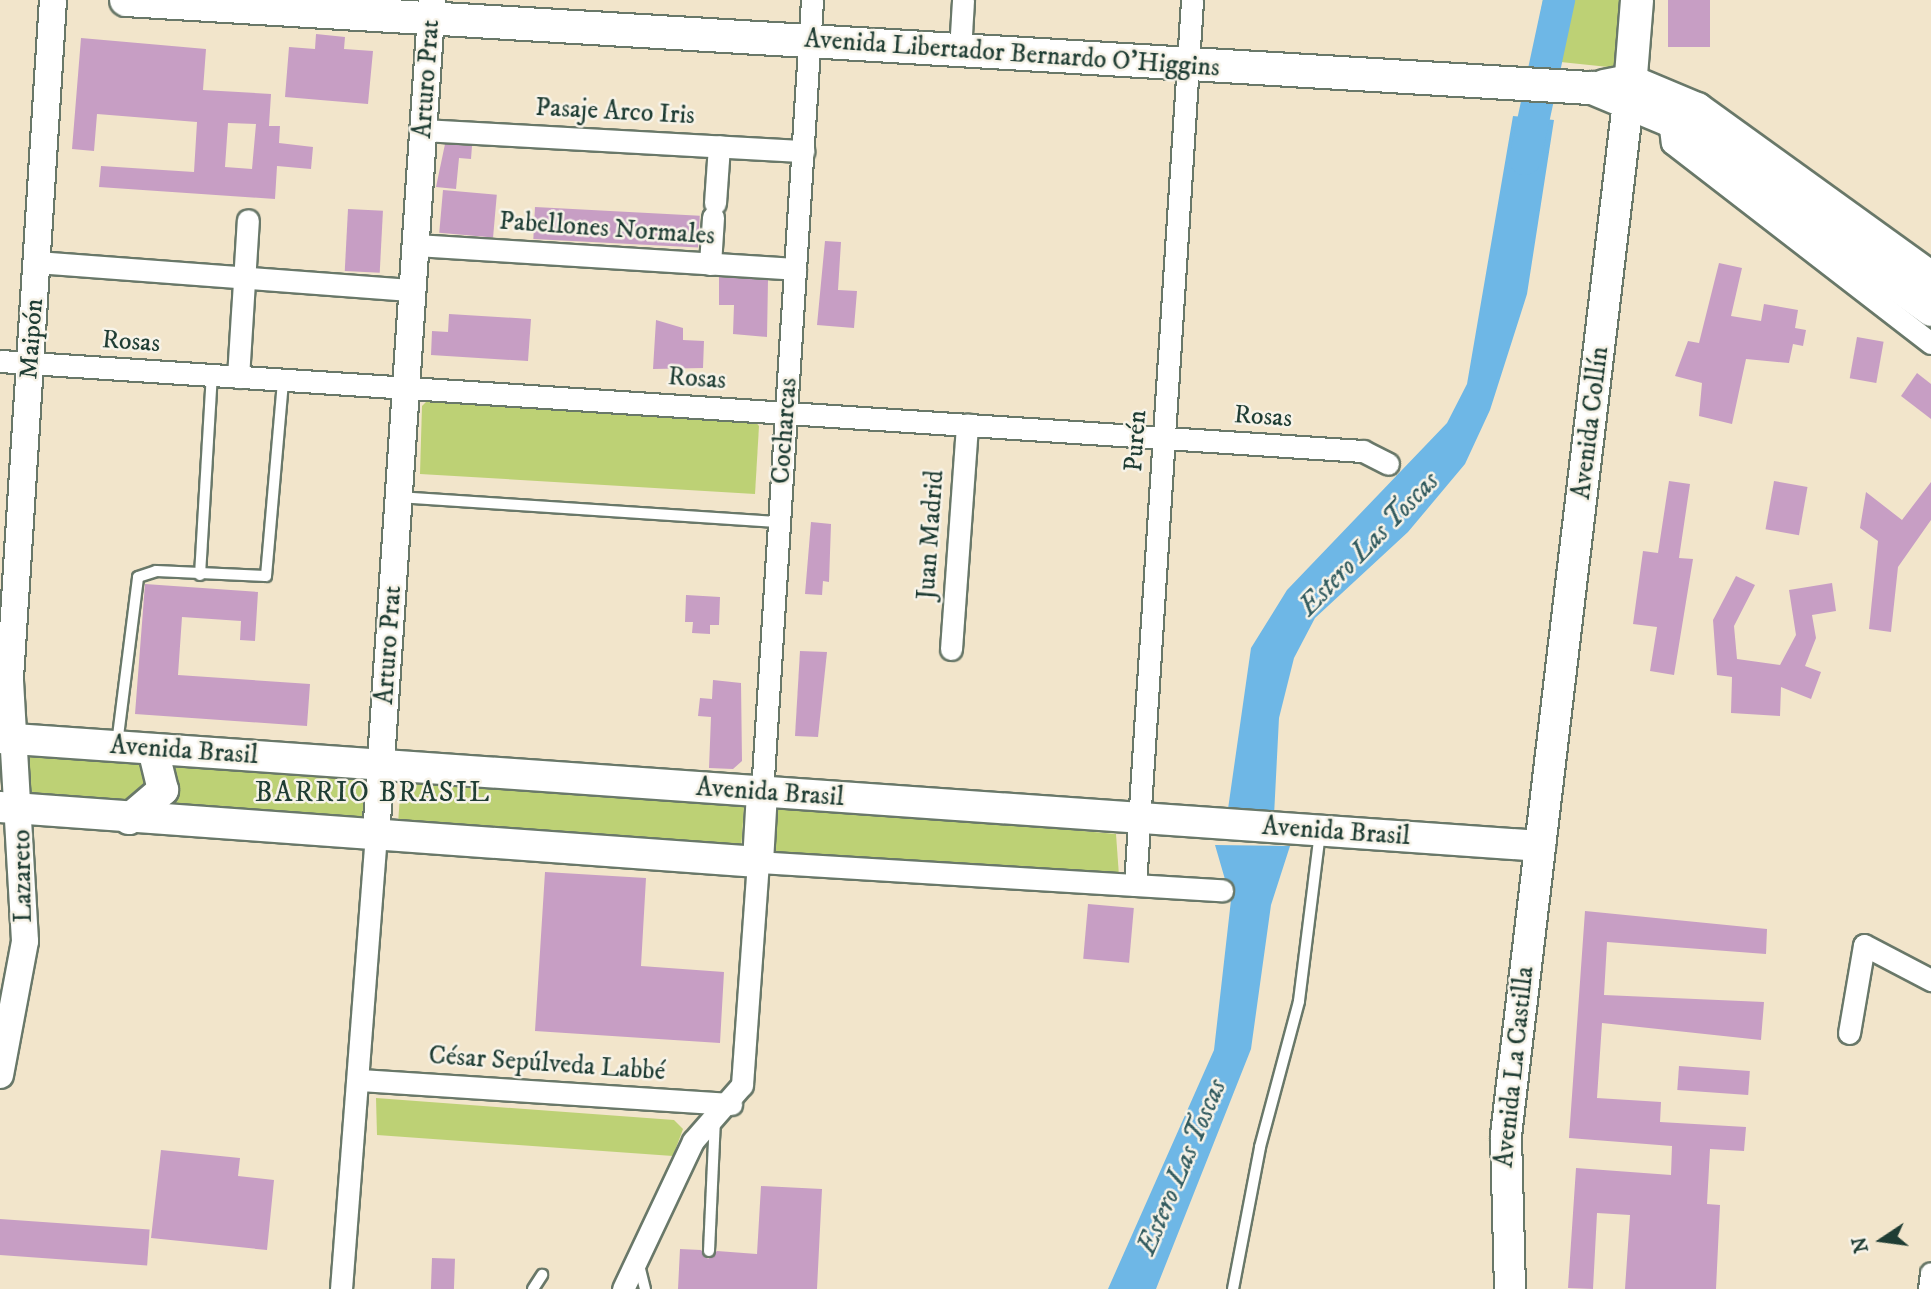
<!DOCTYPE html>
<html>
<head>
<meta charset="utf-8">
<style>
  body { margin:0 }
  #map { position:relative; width:1931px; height:1289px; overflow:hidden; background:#f2e5cb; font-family:"IM FELL DW Pica",serif }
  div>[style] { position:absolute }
  .green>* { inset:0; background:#bdd175; transform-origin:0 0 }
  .water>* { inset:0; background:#6eb7e6 }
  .river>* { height:32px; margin:-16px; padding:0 16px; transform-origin:16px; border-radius:16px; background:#6eb7e6 }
  .building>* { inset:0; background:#c79ec4; transform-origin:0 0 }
  .roads { filter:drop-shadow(2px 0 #697869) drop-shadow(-2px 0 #697869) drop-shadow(0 2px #697869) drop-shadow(0 -2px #697869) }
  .service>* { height:10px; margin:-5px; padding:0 5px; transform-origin:5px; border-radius:5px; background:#fff }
  .minor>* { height:21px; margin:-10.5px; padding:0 10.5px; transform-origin:10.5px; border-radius:10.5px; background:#fff }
  .tertiary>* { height:26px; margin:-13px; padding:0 13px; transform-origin:13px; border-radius:13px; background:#fff }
  .secondary>* { height:30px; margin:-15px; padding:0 15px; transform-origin:15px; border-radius:15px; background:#fff }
  .primary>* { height:32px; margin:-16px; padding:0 16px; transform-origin:16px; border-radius:16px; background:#fff }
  span { translate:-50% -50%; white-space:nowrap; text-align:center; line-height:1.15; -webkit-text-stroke:5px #f7f3e8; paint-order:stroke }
  .street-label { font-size:26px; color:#1f3d34 }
  .water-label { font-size:28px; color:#335c60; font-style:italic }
  .neighbourhood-label { font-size:28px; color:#1f3d34; letter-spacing:2px }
  .north { position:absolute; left:1847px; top:1205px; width:70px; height:70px; -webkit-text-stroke:5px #f7f3e8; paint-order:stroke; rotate:257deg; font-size:19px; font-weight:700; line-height:28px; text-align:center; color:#1f3d34 }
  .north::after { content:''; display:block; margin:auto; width:24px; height:32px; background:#1f3d34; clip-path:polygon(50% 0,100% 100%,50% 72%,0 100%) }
</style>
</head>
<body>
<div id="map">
  <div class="green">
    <i style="clip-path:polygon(1543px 0,1623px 0,1618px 68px,1532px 59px)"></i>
    <i style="clip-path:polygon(430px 398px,753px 419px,759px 426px,755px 494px,420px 474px,422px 406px)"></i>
    <i style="left:29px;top:746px;width:340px;height:50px;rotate:4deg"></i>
    <i style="left:401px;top:781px;width:344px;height:43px;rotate:4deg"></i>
    <i style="clip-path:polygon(778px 804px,1116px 834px,1119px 876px,775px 855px)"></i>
    <i style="clip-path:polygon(376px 1098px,674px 1120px,683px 1129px,673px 1156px,377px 1135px)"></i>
  </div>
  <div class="water">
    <i style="clip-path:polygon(1513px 116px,1554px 120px,1527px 294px,1490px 410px,1465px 464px,1408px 532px,1315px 618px,1294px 658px,1279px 718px,1274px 816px,1227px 816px,1251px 648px,1287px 590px,1447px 423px,1467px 384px)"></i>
    <i style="clip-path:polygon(1215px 845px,1290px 846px,1271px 905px,1251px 1049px,1156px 1289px,1108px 1289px,1214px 1050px,1231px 900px)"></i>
  </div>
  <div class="river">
    <i style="left:1525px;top:159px;width:163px;rotate:-77.9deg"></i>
  </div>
  <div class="building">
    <i style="left:1668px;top:0;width:42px;height:47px"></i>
    <i style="clip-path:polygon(316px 34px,345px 37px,344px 49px,373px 51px,368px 104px,285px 97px,289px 47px,315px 49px)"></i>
    <i style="clip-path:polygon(evenodd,81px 38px,206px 49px,203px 90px,271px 94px,269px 126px,280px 126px,279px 143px,313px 147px,311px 169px,277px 166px,275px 199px,99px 187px,101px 166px,194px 172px,197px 122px,97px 114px,94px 151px,72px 149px,81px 38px,228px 123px,256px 124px,252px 169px,225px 167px,228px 123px)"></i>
    <i style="clip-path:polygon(445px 144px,472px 146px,471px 159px,459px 158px,456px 189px,436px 187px)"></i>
    <i style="left:443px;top:190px;width:54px;height:43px;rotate:5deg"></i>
    <i style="left:535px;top:207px;width:165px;height:32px;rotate:3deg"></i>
    <i style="left:348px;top:209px;width:35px;height:62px;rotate:3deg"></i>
    <i style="clip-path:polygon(825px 241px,841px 242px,838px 290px,857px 291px,854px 328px,817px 325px)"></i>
    <i style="clip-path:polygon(1719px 263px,1742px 268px,1731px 316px,1761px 321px,1764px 304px,1798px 310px,1795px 328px,1806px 330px,1803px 346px,1793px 344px,1789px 363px,1746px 359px,1732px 424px,1699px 416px,1702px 383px,1675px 376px,1688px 341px,1699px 343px)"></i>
    <i style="clip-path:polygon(719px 277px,768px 280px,767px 337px,733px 334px,734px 305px,719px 305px)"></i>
    <i style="clip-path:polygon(449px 314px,531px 319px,528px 361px,431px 355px,432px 331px,448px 332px)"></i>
    <i style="clip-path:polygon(656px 320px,683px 328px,683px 340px,704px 341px,703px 368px,653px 369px)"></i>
    <i style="left:1857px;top:337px;width:27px;height:42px;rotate:10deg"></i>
    <i style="clip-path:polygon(1917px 373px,1931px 384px,1931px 419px,1901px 396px)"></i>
    <i style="clip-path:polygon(1669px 481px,1690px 484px,1679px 558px,1693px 559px,1674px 675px,1650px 671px,1657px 627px,1633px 624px,1643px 551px,1658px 553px)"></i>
    <i style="left:1774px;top:481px;width:34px;height:49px;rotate:10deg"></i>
    <i style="clip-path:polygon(1931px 482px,1931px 520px,1898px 567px,1891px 632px,1869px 629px,1878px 541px,1860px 528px,1866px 492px,1902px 520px)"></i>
    <i style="clip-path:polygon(811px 522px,831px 524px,829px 582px,823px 581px,822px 595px,805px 594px)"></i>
    <i style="clip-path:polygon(1736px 576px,1755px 585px,1734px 626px,1737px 659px,1780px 665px,1796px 635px,1789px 590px,1832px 583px,1836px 611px,1812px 615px,1816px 638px,1805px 666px,1821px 672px,1811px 699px,1781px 687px,1780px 716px,1731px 713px,1732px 677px,1717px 675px,1713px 620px)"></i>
    <i style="clip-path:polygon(145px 584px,258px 592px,255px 641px,240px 640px,241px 621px,182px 617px,178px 675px,310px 684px,307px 726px,135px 714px)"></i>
    <i style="clip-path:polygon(686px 595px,720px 597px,719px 625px,710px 625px,710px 634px,692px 633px,693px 622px,685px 622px)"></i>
    <i style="clip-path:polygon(800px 651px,827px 652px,818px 737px,795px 736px)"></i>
    <i style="clip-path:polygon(713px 680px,741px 683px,742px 761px,733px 769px,709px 768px,711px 717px,698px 716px,700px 698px,712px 699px)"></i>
    <i style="clip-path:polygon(545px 872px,646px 878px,641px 966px,724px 972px,720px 1043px,535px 1031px)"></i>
    <i style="left:1088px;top:904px;width:46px;height:55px;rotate:5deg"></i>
    <i style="clip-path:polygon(1585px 911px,1767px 929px,1766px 954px,1607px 942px,1604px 995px,1764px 1002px,1761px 1040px,1602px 1023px,1597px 1098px,1661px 1102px,1660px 1122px,1746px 1127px,1744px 1151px,1710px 1149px,1707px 1204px,1720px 1205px,1716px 1289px,1625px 1289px,1630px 1215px,1597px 1213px,1593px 1289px,1568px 1288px,1576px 1168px,1671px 1175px,1672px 1146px,1569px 1138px)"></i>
    <i style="left:1679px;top:1066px;width:71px;height:24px;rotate:4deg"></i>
    <i style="clip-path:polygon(161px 1150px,240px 1158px,238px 1176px,274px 1180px,267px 1250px,151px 1238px)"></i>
    <i style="clip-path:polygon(761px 1186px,822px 1189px,817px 1289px,678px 1289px,680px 1249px,701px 1250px,708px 1259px,717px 1251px,757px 1254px)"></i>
    <i style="left:0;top:1219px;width:150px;height:36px;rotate:4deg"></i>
    <i style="left:432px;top:1258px;width:23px;height:31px;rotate:2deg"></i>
  </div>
  <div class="roads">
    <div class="service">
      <i style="left:399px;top:497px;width:381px;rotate:3.8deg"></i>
      <i style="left:200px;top:575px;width:200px;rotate:-86.6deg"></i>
      <i style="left:117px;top:744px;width:168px;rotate:-82.8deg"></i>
      <i style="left:138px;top:577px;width:19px;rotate:-18deg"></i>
      <i style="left:156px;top:571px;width:110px;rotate:2.6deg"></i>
      <i style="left:266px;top:576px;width:197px;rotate:-85deg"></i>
      <i style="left:709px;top:1251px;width:133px;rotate:-87.4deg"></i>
      <i style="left:638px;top:1261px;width:29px;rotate:76deg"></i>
      <i style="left:533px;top:1289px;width:17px;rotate:-57deg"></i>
      <i style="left:1233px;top:1289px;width:145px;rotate:-79.2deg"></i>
      <i style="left:1260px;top:1147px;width:151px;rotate:-75deg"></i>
      <i style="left:1299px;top:1001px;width:170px;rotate:-82.9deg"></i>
    </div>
    <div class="minor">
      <i style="left:960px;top:51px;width:51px;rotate:-86.6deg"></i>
      <i style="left:1669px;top:120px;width:23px;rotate:83deg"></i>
      <i style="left:1672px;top:143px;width:327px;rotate:37.7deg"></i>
      <i style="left:424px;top:130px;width:380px;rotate:3.2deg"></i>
      <i style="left:715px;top:203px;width:57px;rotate:-86deg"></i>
      <i style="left:416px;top:245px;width:380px;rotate:3.6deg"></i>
      <i style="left:37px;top:262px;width:377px;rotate:4.3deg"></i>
      <i style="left:710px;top:264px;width:47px;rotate:-86.3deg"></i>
      <i style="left:0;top:361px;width:1366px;rotate:3.78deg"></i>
      <i style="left:1363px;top:451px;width:28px;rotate:27deg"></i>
      <i style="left:238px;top:377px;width:157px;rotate:-86.4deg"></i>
      <i style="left:951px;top:649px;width:225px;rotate:-85.9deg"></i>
      <i style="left:762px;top:793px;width:795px;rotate:-86.39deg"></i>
      <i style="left:1135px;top:885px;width:887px;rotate:-86.31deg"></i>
      <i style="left:1849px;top:1033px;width:89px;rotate:-80.3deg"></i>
      <i style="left:1864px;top:945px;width:76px;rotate:27.6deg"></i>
      <i style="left:359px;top:1080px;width:373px;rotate:3.7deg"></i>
      <i style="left:341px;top:1289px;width:454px;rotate:-85.6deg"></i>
      <i style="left:623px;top:1289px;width:164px;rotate:-64.7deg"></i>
      <i style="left:693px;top:1141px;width:74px;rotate:-48.8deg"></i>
      <i style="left:742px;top:1085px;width:224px;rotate:-85.9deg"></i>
      <i style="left:758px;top:862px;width:465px;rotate:3.5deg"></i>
      <i style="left:1929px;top:1289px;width:16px;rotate:-83deg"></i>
    </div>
    <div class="tertiary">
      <i style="left:376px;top:836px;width:838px;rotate:-86.17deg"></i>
      <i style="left:0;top:1075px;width:136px;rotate:-79.4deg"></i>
      <i style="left:25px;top:941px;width:263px;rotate:-93.3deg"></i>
      <i style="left:10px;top:678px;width:679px;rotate:-86.37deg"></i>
    </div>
    <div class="secondary">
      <i style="left:0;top:738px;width:1544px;rotate:4.01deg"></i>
      <i style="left:0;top:807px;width:760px;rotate:4.15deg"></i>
      <i style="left:758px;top:862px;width:69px;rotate:-86.7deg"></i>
      <i style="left:129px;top:819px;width:45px;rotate:-40.5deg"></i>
      <i style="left:163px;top:790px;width:42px;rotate:-103.7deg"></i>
      <i style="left:1510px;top:1289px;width:154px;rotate:-91.5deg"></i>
      <i style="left:1506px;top:1135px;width:1040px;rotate:-83.26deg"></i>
    </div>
    <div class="primary">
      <i style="left:126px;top:0;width:1469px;rotate:3.44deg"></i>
      <i style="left:1592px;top:88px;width:83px;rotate:22.6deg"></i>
      <i style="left:1669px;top:120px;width:324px;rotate:35.9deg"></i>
      <i style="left:1604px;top:86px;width:26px;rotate:-11deg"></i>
      <i style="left:1630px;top:81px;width:73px;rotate:22.7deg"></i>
      <i style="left:1697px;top:109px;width:289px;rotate:35.8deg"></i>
      <i style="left:1629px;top:100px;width:100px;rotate:-85.4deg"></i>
    </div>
  </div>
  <div class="street-label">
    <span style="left:1012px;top:54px;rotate:4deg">Avenida Libertador Bernardo O'Higgins</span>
    <span style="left:427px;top:79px;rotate:-86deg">Arturo Prat</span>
    <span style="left:615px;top:112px;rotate:3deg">Pasaje Arco Iris</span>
    <span style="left:607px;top:229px;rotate:4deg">Pabellones Normales</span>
    <span style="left:32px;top:339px;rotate:-86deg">Maipón</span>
    <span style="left:131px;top:342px;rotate:4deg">Rosas</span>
    <span style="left:697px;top:379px;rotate:4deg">Rosas</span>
    <span style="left:1263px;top:417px;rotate:4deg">Rosas</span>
    <span style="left:1591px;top:423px;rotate:-83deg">Avenida Collín</span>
    <span style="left:785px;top:431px;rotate:-86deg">Cocharcas</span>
    <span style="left:1136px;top:441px;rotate:-86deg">Purén</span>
    <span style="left:931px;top:535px;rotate:-86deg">Juan Madrid</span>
    <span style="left:389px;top:645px;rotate:-86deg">Arturo Prat</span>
    <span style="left:184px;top:751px;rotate:4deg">Avenida Brasil</span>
    <span style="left:770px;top:793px;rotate:4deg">Avenida Brasil</span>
    <span style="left:1336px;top:832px;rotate:4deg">Avenida Brasil</span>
    <span style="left:23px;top:876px;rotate:-91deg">Lazareto</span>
    <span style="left:547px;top:1064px;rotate:4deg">César Sepúlveda Labbé</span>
    <span style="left:1515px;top:1067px;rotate:-84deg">Avenida La Castilla</span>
  </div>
  <div class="water-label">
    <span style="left:1369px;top:544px;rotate:-46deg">Estero Las Toscas</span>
    <span style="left:1182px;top:1167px;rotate:-67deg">Estero Las Toscas</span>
  </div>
  <div class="neighbourhood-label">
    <span style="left:373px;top:793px">BARRIO BRASIL</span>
  </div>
  <div class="north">N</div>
</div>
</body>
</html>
